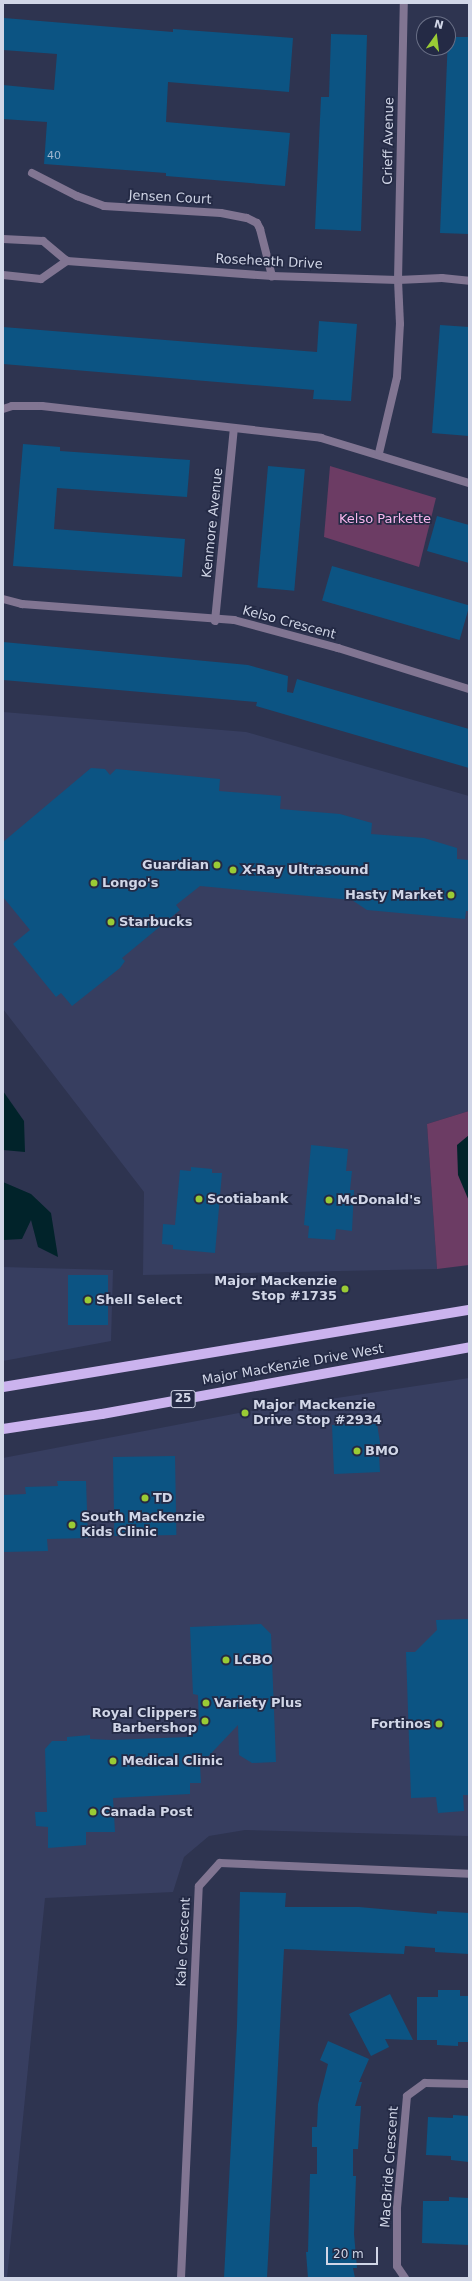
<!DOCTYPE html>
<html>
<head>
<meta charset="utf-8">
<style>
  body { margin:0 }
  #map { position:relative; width:472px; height:2281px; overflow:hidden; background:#2e3450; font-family:"DejaVu Sans",sans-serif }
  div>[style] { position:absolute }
  .built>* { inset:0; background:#373e60 }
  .green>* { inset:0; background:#6c3c64 }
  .water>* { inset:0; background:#01232a }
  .building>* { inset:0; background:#0c5483; transform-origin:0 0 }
  .street>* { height:8px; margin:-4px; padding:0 4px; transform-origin:4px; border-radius:4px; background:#817592 }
  .primary>* { height:10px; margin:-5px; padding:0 5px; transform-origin:5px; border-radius:5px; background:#cbb3ee }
  .dots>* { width:11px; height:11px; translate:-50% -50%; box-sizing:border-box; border:2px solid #242a45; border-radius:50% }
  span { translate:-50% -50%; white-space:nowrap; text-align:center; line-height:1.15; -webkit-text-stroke:3.5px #242a45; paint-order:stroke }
  .number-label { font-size:11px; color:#a0b6ce }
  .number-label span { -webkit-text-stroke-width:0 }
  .shield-label span { padding:1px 3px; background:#242a45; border:1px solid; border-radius:3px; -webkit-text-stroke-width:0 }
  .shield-label { font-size:12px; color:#d1d6e7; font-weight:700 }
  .street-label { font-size:13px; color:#d1d6e7 }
  .park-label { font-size:13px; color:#f9b6ed }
  .poi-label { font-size:13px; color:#d1d6e7; font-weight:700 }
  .right { translate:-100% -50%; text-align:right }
  .left { translate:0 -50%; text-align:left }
  .frame { position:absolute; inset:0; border:4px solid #d1d6e7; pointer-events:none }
  .north { position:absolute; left:416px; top:16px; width:40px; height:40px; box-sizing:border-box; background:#242a45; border:1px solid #696f86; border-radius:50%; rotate:14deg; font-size:11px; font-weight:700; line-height:16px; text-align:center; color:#d1d6e7 }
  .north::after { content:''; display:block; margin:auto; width:14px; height:18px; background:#9acb35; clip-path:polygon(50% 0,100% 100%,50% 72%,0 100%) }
  .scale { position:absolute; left:326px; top:2247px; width:52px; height:18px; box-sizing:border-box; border:2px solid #d1d6e7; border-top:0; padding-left:5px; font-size:12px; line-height:14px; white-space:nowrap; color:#d1d6e7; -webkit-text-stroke:3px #242a45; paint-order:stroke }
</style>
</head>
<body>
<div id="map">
  <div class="built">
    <i style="clip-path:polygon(3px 712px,246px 732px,469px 796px,469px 1111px,427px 1124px,437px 1269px,143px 1275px,144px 1192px,3px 1009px)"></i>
    <i style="clip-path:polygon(3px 1267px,113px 1270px,111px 1341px,3px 1361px)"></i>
    <i style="clip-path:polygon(469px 1378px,469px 1836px,245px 1830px,209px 1836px,184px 1857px,173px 1892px,45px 1898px,7px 2278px,3px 2278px,3px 1458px,244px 1412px)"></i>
  </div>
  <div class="green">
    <i style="clip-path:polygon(330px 466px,436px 498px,419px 567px,324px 537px)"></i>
    <i style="clip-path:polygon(469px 1111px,469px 1265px,437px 1269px,427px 1124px)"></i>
  </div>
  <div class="water">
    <i style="clip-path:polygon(3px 1091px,24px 1121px,25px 1152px,3px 1150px)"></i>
    <i style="clip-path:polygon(469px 1135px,469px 1201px,458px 1175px,457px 1145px)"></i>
    <i style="clip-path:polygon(3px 1182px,31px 1194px,51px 1213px,58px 1257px,38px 1247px,31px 1220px,22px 1239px,3px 1240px)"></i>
  </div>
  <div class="building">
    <i style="clip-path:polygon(4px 18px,173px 32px,173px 29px,293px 38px,289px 92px,168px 82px,166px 122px,290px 133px,285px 186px,166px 176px,166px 173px,44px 164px,47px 122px,3px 119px,3px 85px,54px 90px,57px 54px,3px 50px)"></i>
    <i style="clip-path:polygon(331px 34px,367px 35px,361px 231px,315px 229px,321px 97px,329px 97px)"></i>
    <i style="clip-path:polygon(448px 37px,469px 37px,469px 234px,440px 233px)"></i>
    <i style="clip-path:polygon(319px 321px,357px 324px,351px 401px,313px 399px,314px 390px,3px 364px,3px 327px,317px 352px)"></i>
    <i style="clip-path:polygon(440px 325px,469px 327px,469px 436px,432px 433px)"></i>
    <i style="clip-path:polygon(23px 444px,60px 447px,60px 451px,190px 460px,187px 497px,57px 488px,54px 529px,185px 539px,182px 577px,13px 566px)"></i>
    <i style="left:268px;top:466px;width:37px;height:122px;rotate:5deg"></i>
    <i style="clip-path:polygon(437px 516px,469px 525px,469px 563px,427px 551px)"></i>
    <i style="left:332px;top:566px;width:143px;height:36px;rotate:16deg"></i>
    <i style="clip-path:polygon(3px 642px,248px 665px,288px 676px,287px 692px,293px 693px,297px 679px,469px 729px,469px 768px,256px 706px,257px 702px,3px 680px)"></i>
    <i style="clip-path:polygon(91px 768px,105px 769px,110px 775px,116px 769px,220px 779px,219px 791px,281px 796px,280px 809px,340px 814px,372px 823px,371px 834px,424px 838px,457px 848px,457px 859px,469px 860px,469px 911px,466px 911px,465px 919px,367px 910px,352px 900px,200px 886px,176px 905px,180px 910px,122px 958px,125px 961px,120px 968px,72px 1006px,61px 993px,56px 997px,13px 944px,30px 930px,3px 897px,3px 842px)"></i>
    <i style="clip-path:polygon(311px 1145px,348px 1149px,346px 1171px,352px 1171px,350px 1190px,354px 1190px,352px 1231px,336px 1229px,335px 1240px,308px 1238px,309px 1226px,304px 1225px)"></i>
    <i style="clip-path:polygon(191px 1167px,212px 1169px,212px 1173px,222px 1173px,215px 1253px,173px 1249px,173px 1245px,162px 1244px,163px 1224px,175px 1225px,180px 1170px,191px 1171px)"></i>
    <i style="left:68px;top:1275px;width:40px;height:50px"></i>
    <i style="clip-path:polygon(377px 1424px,382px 1455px,379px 1455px,380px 1472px,334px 1474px,332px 1425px)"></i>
    <i style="left:175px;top:1456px;width:79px;height:62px;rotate:89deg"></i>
    <i style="clip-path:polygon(57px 1481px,86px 1481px,88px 1538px,47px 1539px,48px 1551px,3px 1552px,3px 1495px,26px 1494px,25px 1487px,58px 1486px)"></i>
    <i style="clip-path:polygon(469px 1619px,469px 1795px,463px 1795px,464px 1811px,438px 1813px,436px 1797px,411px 1798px,406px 1652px,415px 1652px,437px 1630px,436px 1620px)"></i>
    <i style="clip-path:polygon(261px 1624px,271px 1634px,276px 1762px,252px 1763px,239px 1755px,238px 1725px,200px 1765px,201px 1783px,190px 1783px,190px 1794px,113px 1798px,115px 1832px,86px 1832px,86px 1845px,48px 1848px,48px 1827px,36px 1826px,35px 1812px,47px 1812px,45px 1749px,52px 1741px,67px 1741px,67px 1737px,90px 1735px,90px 1739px,112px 1740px,188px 1737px,199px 1725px,198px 1695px,193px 1694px,190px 1627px)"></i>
    <i style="clip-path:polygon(240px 1892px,286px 1893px,285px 1907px,359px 1907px,437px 1914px,437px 1911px,469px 1913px,469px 1954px,435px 1952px,435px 1948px,405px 1946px,404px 1954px,284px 1949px,267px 2278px,224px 2278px,237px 2026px)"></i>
    <i style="clip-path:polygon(438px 1990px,460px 1990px,460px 1996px,469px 1996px,469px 2042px,458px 2042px,458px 2046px,437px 2045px,437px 2040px,417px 2040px,417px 1997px,438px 1997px)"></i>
    <i style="clip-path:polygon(390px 1994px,413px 2040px,385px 2039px,389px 2047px,371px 2056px,349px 2014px)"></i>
    <i style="clip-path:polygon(328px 2041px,369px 2059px,359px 2082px,362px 2082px,355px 2106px,361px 2106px,358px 2149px,353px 2149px,353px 2176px,356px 2176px,354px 2234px,357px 2268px,353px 2268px,355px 2278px,308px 2278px,306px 2252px,308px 2252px,310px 2174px,317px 2174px,317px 2147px,312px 2147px,312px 2127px,317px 2127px,318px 2104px,328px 2064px,320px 2060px)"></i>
    <i style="clip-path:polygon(453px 2115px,469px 2116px,469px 2162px,451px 2160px,451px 2156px,426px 2155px,428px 2117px,453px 2118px)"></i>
    <i style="clip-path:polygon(449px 2197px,469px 2198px,469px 2245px,422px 2243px,423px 2201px,449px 2201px)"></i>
  </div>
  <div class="street">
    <i style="left:32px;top:173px;width:51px;rotate:27.1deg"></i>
    <i style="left:77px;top:196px;width:29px;rotate:20deg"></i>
    <i style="left:104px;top:206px;width:117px;rotate:3.4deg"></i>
    <i style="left:221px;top:213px;width:26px;rotate:11deg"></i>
    <i style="left:247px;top:218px;width:11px;rotate:27deg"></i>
    <i style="left:257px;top:223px;width:7px;rotate:63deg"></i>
    <i style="left:260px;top:229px;width:49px;rotate:75.7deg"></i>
    <i style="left:3px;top:239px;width:40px;rotate:2.9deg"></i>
    <i style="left:43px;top:241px;width:31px;rotate:40deg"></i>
    <i style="left:67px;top:261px;width:206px;rotate:4.2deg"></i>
    <i style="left:272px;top:276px;width:126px;rotate:1.8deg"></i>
    <i style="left:398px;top:280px;width:44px;rotate:-2.6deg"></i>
    <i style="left:442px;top:278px;width:27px;rotate:6deg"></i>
    <i style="left:3px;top:275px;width:38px;rotate:6deg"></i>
    <i style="left:41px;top:279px;width:32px;rotate:-35deg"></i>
    <i style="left:3px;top:409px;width:9px;rotate:-18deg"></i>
    <i style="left:12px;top:406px;width:30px"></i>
    <i style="left:42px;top:406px;width:281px;rotate:6.5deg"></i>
    <i style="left:321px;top:438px;width:155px;rotate:16.9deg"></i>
    <i style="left:379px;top:453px;width:78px;rotate:-76.7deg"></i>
    <i style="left:397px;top:377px;width:53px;rotate:-86.8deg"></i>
    <i style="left:400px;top:324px;width:44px;rotate:-92.6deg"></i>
    <i style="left:398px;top:280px;width:277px;rotate:-88.8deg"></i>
    <i style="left:3px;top:599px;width:20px;rotate:15deg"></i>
    <i style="left:22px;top:604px;width:213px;rotate:4.3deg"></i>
    <i style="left:234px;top:620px;width:108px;rotate:15.1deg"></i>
    <i style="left:338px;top:648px;width:137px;rotate:17.4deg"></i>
    <i style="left:215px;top:621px;width:194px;rotate:-84.4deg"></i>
    <i style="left:181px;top:2278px;width:392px;rotate:-87.4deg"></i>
    <i style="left:199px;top:1886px;width:31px;rotate:-48deg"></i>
    <i style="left:220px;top:1863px;width:249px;rotate:2.5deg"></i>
    <i style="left:405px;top:2278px;width:14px;rotate:-124deg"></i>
    <i style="left:397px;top:2266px;width:58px;rotate:-90deg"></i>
    <i style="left:397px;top:2208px;width:112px;rotate:-84.9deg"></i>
    <i style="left:407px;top:2096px;width:22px;rotate:-36deg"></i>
    <i style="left:425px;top:2083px;width:44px;rotate:1.3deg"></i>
  </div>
  <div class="primary">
    <i style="left:3px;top:1387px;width:472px;rotate:-9.4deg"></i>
    <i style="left:3px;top:1429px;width:100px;rotate:-8.6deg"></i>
    <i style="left:102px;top:1414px;width:373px;rotate:-10.3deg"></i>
  </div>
  <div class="dots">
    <i style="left:217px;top:865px;background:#9acb35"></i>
    <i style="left:233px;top:870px;background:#9acb35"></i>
    <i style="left:94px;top:883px;background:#9acb35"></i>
    <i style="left:451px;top:895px;background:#9acb35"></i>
    <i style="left:111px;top:922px;background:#9acb35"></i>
    <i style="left:199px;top:1199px;background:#9acb35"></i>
    <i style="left:329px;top:1200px;background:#9acb35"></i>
    <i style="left:345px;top:1289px;background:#9acb35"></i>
    <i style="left:88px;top:1300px;background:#9acb35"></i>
    <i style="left:245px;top:1413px;background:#9acb35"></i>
    <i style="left:357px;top:1451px;background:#9acb35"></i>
    <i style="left:145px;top:1498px;background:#9acb35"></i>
    <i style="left:72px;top:1525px;background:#9acb35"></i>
    <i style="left:226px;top:1660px;background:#9acb35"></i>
    <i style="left:206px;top:1703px;background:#9acb35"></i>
    <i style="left:205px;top:1721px;background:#9acb35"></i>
    <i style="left:439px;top:1724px;background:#9acb35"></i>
    <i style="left:113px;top:1761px;background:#9acb35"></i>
    <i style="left:93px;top:1812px;background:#9acb35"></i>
  </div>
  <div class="number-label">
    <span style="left:54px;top:156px">40</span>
  </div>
  <div class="shield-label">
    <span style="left:183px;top:1399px">25</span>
  </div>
  <div class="street-label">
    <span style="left:389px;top:141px;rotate:-89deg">Crieff Avenue</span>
    <span style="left:170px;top:198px;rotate:3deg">Jensen Court</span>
    <span style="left:269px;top:262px;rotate:3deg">Roseheath Drive</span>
    <span style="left:213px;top:523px;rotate:-84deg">Kenmore Avenue</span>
    <span style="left:289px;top:623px;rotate:15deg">Kelso Crescent</span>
    <span style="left:293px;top:1365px;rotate:-10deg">Major MacKenzie Drive West</span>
    <span style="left:184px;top:1942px;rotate:-87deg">Kale Crescent</span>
    <span style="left:390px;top:2167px;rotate:-86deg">MacBride Crescent</span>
  </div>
  <div class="park-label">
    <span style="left:385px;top:519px">Kelso Parkette</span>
  </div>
  <div class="poi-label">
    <span class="right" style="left:209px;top:865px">Guardian</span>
    <span class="left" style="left:242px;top:870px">X-Ray Ultrasound</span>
    <span class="left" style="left:102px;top:883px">Longo's</span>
    <span class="right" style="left:443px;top:895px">Hasty Market</span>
    <span class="left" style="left:119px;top:922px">Starbucks</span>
    <span class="left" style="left:207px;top:1199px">Scotiabank</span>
    <span class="left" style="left:337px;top:1200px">McDonald's</span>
    <span class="right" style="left:337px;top:1289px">Major Mackenzie<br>Stop #1735</span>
    <span class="left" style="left:96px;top:1300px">Shell Select</span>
    <span class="left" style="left:253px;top:1413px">Major Mackenzie<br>Drive Stop #2934</span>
    <span class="left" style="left:365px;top:1451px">BMO</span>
    <span class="left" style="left:153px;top:1498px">TD</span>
    <span class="left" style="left:81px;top:1525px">South Mackenzie<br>Kids Clinic</span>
    <span class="left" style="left:234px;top:1660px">LCBO</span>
    <span class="left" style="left:214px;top:1703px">Variety Plus</span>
    <span class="right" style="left:197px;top:1721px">Royal Clippers<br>Barbershop</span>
    <span class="right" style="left:431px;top:1724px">Fortinos</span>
    <span class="left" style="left:122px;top:1761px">Medical Clinic</span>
    <span class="left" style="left:101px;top:1812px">Canada Post</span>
  </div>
  <div class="frame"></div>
  <div class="north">N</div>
  <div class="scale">20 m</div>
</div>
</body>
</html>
